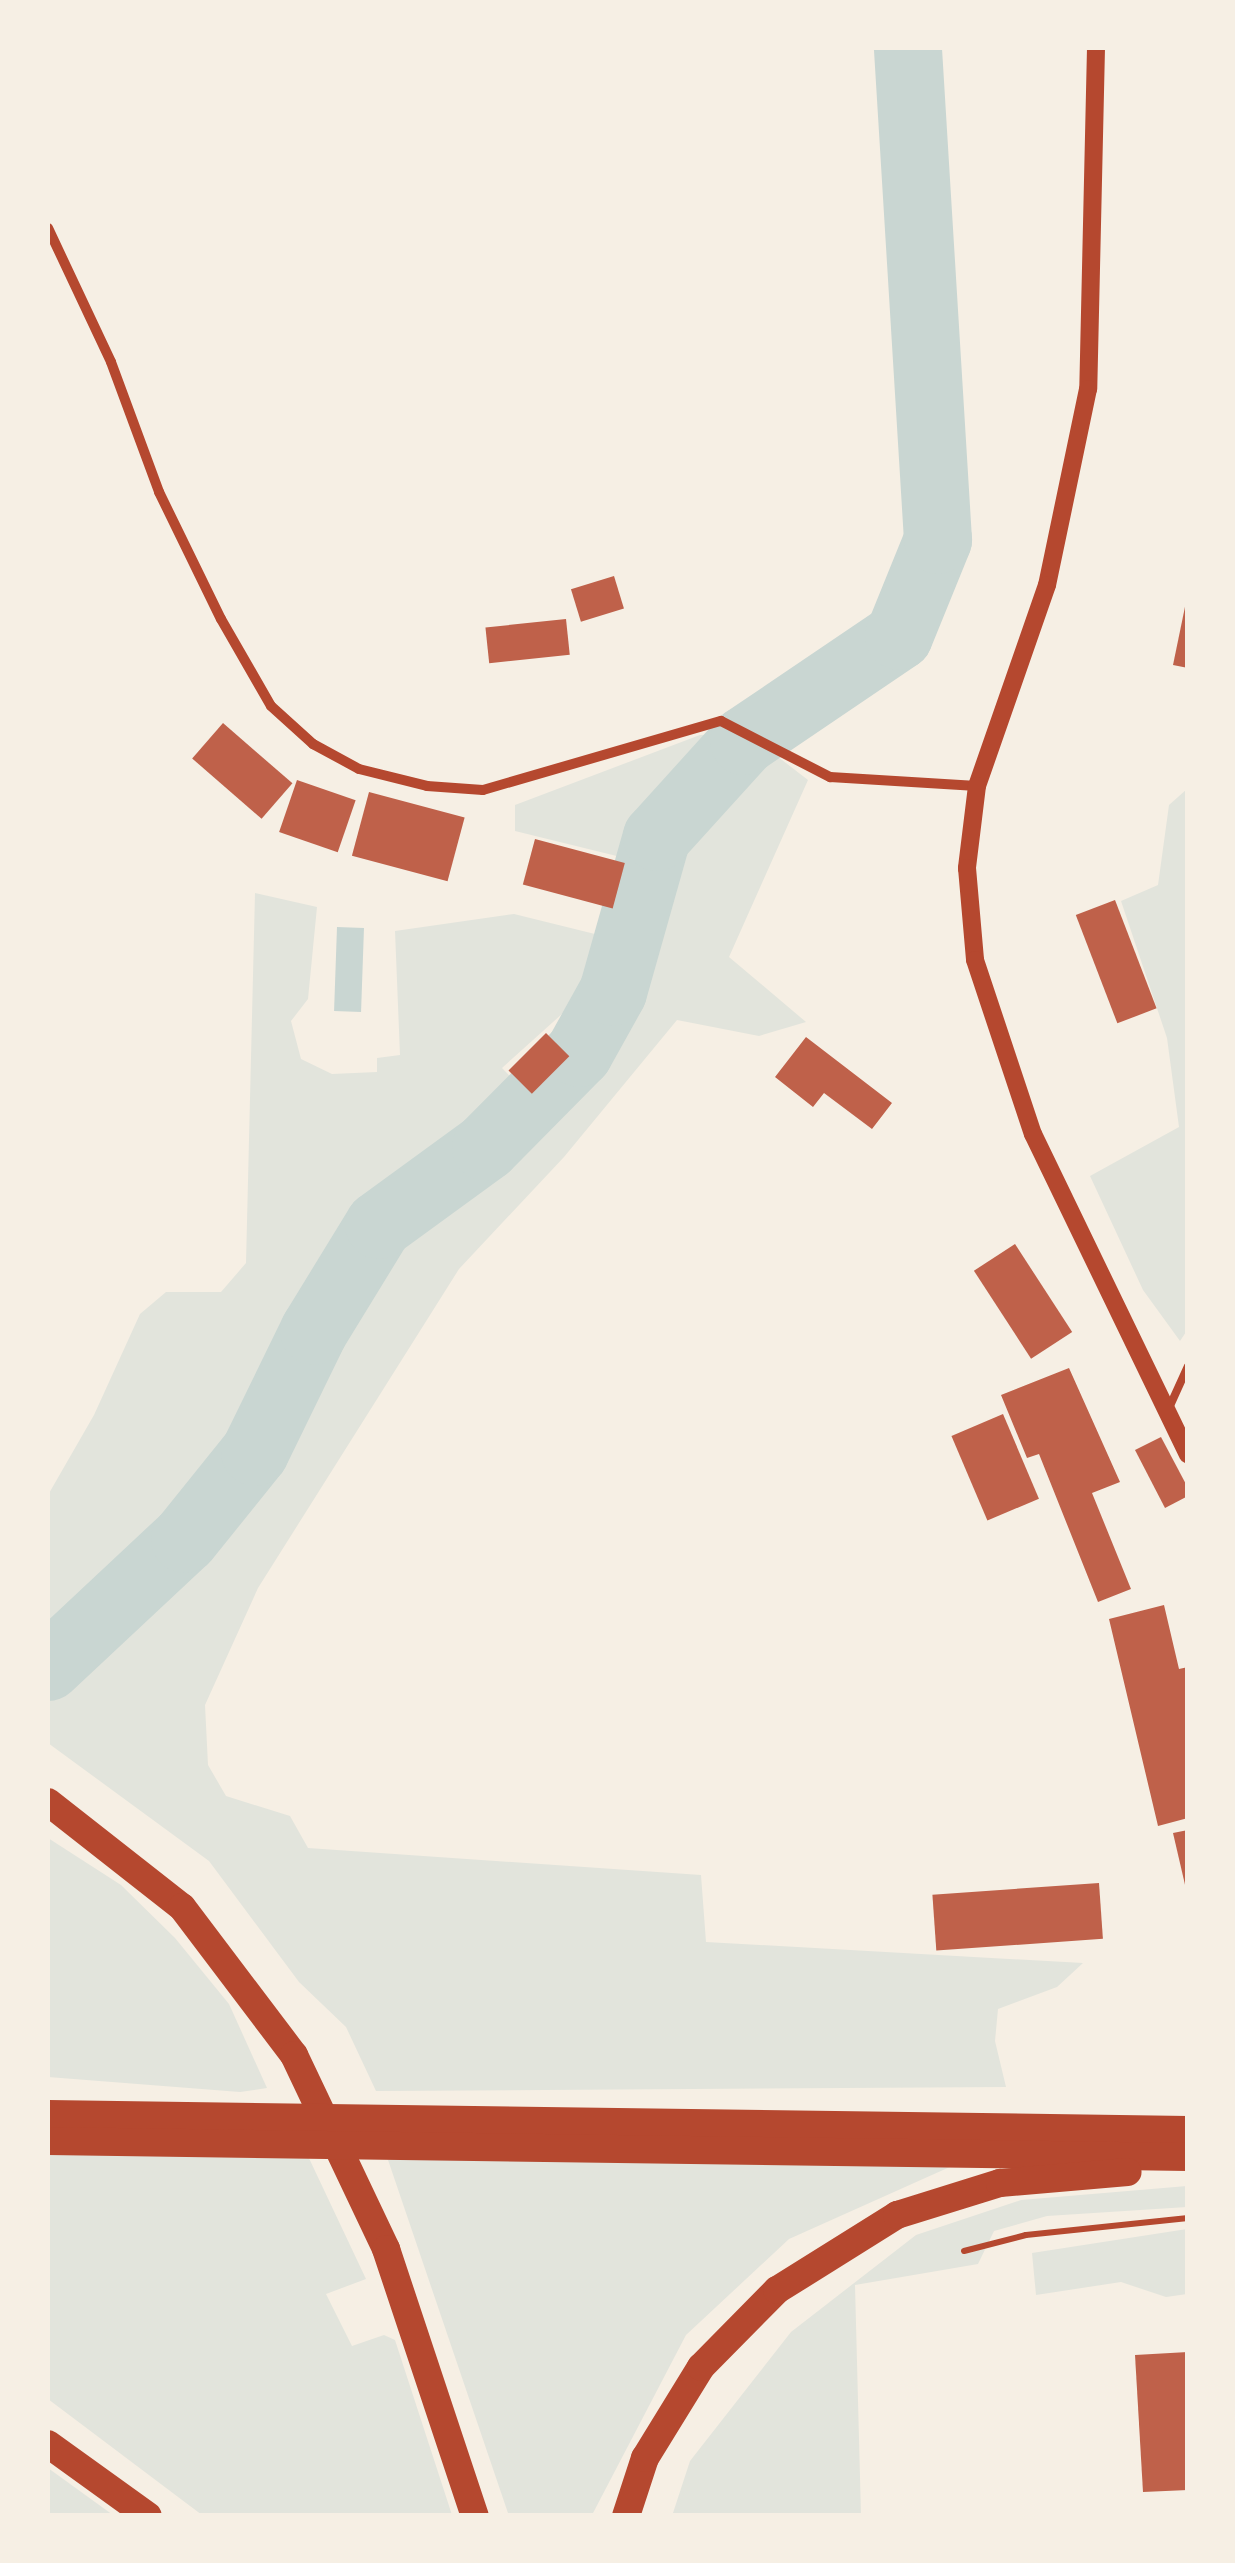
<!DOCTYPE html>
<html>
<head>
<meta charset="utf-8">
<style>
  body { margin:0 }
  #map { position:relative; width:1235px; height:2563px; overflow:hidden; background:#f6efe4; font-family:Inter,sans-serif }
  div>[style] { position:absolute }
  .green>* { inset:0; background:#e2e4dc }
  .water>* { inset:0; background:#c9d6d2; transform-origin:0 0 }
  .river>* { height:68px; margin:-34px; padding:0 34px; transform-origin:34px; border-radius:34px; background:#c9d6d2 }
  .building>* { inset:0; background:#bf614a; transform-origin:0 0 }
  .path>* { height:6px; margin:-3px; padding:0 3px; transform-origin:3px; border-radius:3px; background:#b5482f }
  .service>* { height:8px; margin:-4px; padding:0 4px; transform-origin:4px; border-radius:4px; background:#b5482f }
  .minor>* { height:10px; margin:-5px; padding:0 5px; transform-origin:5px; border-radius:5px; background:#b5482f }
  .tertiary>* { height:18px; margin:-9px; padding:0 9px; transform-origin:9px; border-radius:9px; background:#b5482f }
  .trunk>* { height:28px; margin:-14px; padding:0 14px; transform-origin:14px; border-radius:14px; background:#b5482f }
  span { translate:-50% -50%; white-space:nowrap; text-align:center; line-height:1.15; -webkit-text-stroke:8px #f6efe4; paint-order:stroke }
  .frame { position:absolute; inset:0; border:50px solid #f6efe4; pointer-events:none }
</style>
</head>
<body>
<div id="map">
  <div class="green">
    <i style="clip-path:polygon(evenodd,728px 734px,760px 743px,808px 780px,729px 957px,806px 1022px,759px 1036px,677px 1020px,564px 1157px,459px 1269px,258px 1588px,205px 1705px,208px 1765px,226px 1796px,290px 1816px,308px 1848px,701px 1875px,706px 1942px,1083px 1963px,1057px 1987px,998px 2009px,995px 2041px,1006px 2087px,376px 2091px,346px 2027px,299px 1982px,209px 1861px,48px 1743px,48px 1495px,94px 1415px,140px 1314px,166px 1292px,221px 1292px,246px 1263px,255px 893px,317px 907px,308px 999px,291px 1021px,301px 1059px,332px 1074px,377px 1072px,377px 1058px,400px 1055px,395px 931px,514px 914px,603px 936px,615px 931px,633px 860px,515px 831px,515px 805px,700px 735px,728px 734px,583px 995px,613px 1020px,543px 1110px,502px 1068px,583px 995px)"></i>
    <i style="clip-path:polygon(1187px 789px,1188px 1329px,1180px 1341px,1143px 1290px,1090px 1176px,1179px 1127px,1167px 1038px,1121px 901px,1158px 885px,1169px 805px)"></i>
    <i style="clip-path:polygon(48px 1838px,121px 1885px,175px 1938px,229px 2004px,267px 2088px,240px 2092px,48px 2077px)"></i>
    <i style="clip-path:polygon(48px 2154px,307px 2154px,366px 2279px,326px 2294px,352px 2346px,384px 2335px,395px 2340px,452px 2515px,202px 2515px,48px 2399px)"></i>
    <i style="clip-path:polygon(386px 2154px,952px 2166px,789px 2239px,686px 2335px,592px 2515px,509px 2516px)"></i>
    <i style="clip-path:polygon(1187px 2186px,1187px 2207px,1047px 2216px,994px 2231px,978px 2264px,855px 2285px,861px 2515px,672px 2516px,690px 2461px,791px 2332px,916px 2235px,1021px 2200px)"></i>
    <i style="clip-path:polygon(1187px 2229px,1187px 2294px,1166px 2297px,1121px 2282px,1036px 2295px,1032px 2253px)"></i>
    <i style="clip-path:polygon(48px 2468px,113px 2515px,48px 2515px)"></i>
  </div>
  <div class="water">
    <i style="left:337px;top:927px;width:27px;height:84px;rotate:2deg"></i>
  </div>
  <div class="river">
    <i style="left:48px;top:1667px;width:187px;rotate:-43.1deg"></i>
    <i style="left:185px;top:1539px;width:112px;rotate:-51.2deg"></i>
    <i style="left:255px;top:1452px;width:135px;rotate:-64deg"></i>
    <i style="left:314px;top:1331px;width:124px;rotate:-58.5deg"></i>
    <i style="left:379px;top:1225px;width:132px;rotate:-36.1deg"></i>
    <i style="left:486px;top:1147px;width:132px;rotate:-45.3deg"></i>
    <i style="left:579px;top:1053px;width:70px;rotate:-60.9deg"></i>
    <i style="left:613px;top:992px;width:161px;rotate:-74.2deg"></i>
    <i style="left:657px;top:837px;width:130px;rotate:-47.8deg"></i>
    <i style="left:744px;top:741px;width:187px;rotate:-34.1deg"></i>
    <i style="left:899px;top:636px;width:104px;rotate:-67.9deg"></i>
    <i style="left:938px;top:540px;width:493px;rotate:-93.5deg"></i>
  </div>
  <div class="building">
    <i style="left:614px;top:576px;width:34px;height:45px;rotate:73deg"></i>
    <i style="clip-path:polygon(1186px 602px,1188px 602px,1188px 668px,1173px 665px)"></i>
    <i style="left:566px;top:619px;width:36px;height:81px;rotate:84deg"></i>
    <i style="left:223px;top:723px;width:92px;height:47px;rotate:41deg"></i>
    <i style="left:297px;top:780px;width:62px;height:55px;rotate:19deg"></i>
    <i style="left:369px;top:792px;width:99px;height:66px;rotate:15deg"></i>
    <i style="left:535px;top:839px;width:93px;height:47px;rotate:15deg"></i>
    <i style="left:1115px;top:900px;width:116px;height:42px;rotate:69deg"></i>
    <i style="left:546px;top:1033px;width:33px;height:53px;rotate:45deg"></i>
    <i style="clip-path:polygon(806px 1037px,892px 1103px,872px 1129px,824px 1093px,813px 1107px,775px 1077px)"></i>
    <i style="left:1015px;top:1244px;width:105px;height:49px;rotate:57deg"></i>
    <i style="clip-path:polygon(1069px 1368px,1120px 1482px,1092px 1493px,1131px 1589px,1098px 1602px,1039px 1454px,1027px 1458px,1001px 1395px)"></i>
    <i style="left:1003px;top:1414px;width:92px;height:56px;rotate:67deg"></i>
    <i style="clip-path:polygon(1161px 1437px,1188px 1488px,1188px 1496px,1165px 1508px,1135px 1450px)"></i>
    <i style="clip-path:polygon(1164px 1605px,1179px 1669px,1188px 1667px,1188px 1818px,1158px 1826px,1109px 1619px)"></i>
    <i style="clip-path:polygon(1188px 1830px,1188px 1889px,1186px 1889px,1173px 1833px)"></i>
    <i style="left:1099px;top:1883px;width:56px;height:167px;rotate:86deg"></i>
    <i style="clip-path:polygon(1188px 2352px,1188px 2490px,1143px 2492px,1135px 2355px)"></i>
  </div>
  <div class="path">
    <i style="left:964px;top:2251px;width:64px;rotate:-14.5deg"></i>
    <i style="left:1026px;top:2235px;width:163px;rotate:-6deg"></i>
  </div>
  <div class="service">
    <i style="left:1169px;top:1408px;width:46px;rotate:-65.7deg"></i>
  </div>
  <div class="minor">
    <i style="left:48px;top:228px;width:148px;rotate:64.8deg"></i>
    <i style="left:111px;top:362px;width:139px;rotate:69.7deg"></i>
    <i style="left:159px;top:492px;width:141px;rotate:64deg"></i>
    <i style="left:221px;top:619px;width:100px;rotate:60.1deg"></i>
    <i style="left:271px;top:706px;width:57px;rotate:42.1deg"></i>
    <i style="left:313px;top:744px;width:52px;rotate:28.5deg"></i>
    <i style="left:359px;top:769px;width:70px;rotate:14deg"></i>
    <i style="left:427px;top:786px;width:56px;rotate:4.1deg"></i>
    <i style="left:483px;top:790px;width:248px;rotate:-16.2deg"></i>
    <i style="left:721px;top:721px;width:123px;rotate:27.2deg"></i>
    <i style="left:830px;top:777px;width:147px;rotate:3.5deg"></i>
  </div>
  <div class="tertiary">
    <i style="left:1096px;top:48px;width:341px;rotate:91.3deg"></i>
    <i style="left:1088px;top:389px;width:200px;rotate:101.8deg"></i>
    <i style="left:1047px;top:585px;width:213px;rotate:109.2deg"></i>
    <i style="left:977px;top:786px;width:83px;rotate:97deg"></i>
    <i style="left:967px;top:868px;width:92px;rotate:85deg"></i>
    <i style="left:975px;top:960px;width:183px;rotate:71.6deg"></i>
    <i style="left:1033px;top:1134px;width:356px;rotate:64.2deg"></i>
  </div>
  <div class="trunk">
    <i style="left:48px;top:1802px;width:170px;rotate:38.1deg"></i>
    <i style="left:182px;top:1907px;width:186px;rotate:52.9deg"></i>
    <i style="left:294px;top:2055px;width:215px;rotate:64.6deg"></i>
    <i style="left:386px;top:2249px;width:281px;rotate:71.6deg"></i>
    <i style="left:48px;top:2114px;width:1140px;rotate:0.8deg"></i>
    <i style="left:48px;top:2141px;width:1140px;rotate:0.8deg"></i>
    <i style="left:48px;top:2444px;width:123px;rotate:35.8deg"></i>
    <i style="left:626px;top:2516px;width:61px;rotate:-71.9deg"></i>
    <i style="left:645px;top:2458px;width:107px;rotate:-58.4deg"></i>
    <i style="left:701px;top:2367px;width:108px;rotate:-45.4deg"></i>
    <i style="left:777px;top:2290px;width:142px;rotate:-32deg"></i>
    <i style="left:897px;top:2215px;width:108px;rotate:-17.3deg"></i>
    <i style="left:1000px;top:2183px;width:128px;rotate:-4.9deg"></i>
  </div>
  <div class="frame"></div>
</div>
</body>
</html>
